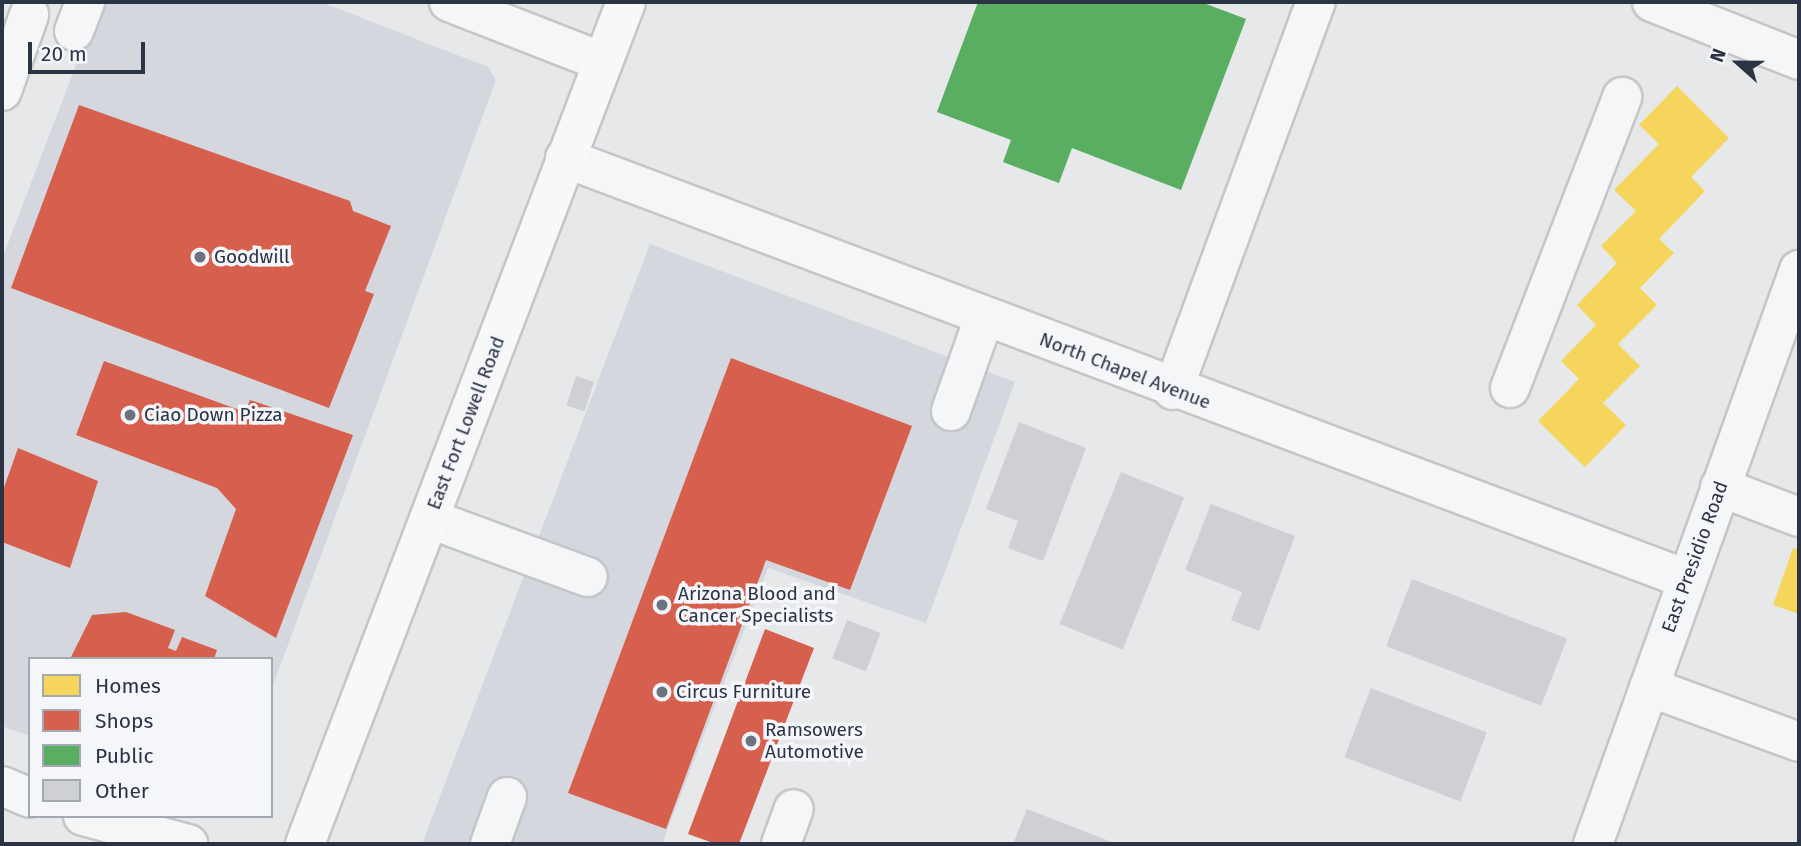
<!DOCTYPE html>
<html>
<head>
<meta charset="utf-8">
<style>
  body { margin:0 }
  #map { position:relative; width:1801px; height:846px; overflow:hidden; background:#e6e8ea; font-family:"Fira Sans",sans-serif }
  div>[style] { position:absolute }
  .built>* { inset:0; background:#d4d7dd }
  .homes>* { inset:0; background:#f6d55c }
  .shops>* { inset:0; background:#d6604d }
  .public>* { inset:0; background:#5aae61 }
  .building>* { inset:0; background:#ced0d3; transform-origin:0 0 }
  .roads { filter:drop-shadow(2px 0 #c4c6c8) drop-shadow(-2px 0 #c4c6c8) drop-shadow(0 2px #c4c6c8) drop-shadow(0 -2px #c4c6c8) }
  .minor>* { height:38px; margin:-19px; padding:0 19px; transform-origin:19px; border-radius:19px; background:#f5f6f7 }
  .major>* { height:38px; margin:-19px; padding:0 19px; transform-origin:19px; border-radius:19px; background:#f8f8f8 }
  .dots>* { width:19px; height:19px; translate:-50% -50%; box-sizing:border-box; border:4px solid #f4f6f9; border-radius:50% }
  span { translate:-50% -50%; white-space:nowrap; text-align:center; line-height:1.15; -webkit-text-stroke:7px #f4f6f9; paint-order:stroke }
  .poi-label { font-size:19px; color:#2b3445 }
  .left { translate:0 -50%; text-align:left }
  .street-label { font-size:19px; color:#2b3445 }
  .frame { position:absolute; inset:0; border:4px solid #2b3445; pointer-events:none }
  .legend { position:absolute; left:28px; top:657px; width:245px; height:161px; box-sizing:border-box; background:#f4f6f9; border:2px solid #a4a8b1; margin:0; padding:9px 12px; list-style:none; font-size:21px; color:#2b3445 }
  .legend li { display:flex; align-items:center; gap:14px; height:35px }
  .legend b { width:35px; border:2px solid #a4a8b1 }
  .north { position:absolute; left:1703px; top:28px; width:70px; height:70px; -webkit-text-stroke:5px #f4f6f9; paint-order:stroke; rotate:291deg; font-size:19px; font-weight:700; line-height:28px; text-align:center; color:#2b3445 }
  .north::after { content:''; display:block; margin:auto; width:24px; height:32px; background:#2b3445; clip-path:polygon(50% 0,100% 100%,50% 72%,0 100%) }
  .scale { position:absolute; left:28px; top:42px; width:117px; height:32px; box-sizing:border-box; border:4px solid #2b3445; border-top:0; padding-left:9px; font-size:21px; line-height:24px; white-space:nowrap; color:#2b3445; -webkit-text-stroke:5px #f4f6f9; paint-order:stroke }
</style>
</head>
<body>
<div id="map">
  <div class="built">
    <i style="clip-path:polygon(100px 2px,321px 2px,488px 67px,496px 80px,271px 691px,271px 659px,30px 659px,30px 736px,2px 726px,2px 259px)"></i>
    <i style="clip-path:polygon(650px 244px,1015px 382px,926px 623px,768px 568px,662px 844px,422px 844px)"></i>
  </div>
  <div class="homes">
    <i style="clip-path:polygon(1677px 86px,1729px 138px,1691px 177px,1705px 191px,1659px 239px,1674px 253px,1640px 288px,1657px 305px,1618px 344px,1640px 366px,1603px 403px,1626px 425px,1585px 467px,1538px 421px,1579px 379px,1561px 361px,1596px 325px,1577px 305px,1617px 263px,1601px 246px,1636px 211px,1614px 190px,1659px 144px,1639px 125px)"></i>
    <i style="clip-path:polygon(1793px 548px,1799px 550px,1799px 614px,1773px 605px)"></i>
  </div>
  <div class="shops">
    <i style="clip-path:polygon(79px 105px,350px 201px,353px 211px,391px 226px,365px 291px,374px 294px,329px 408px,11px 288px)"></i>
    <i style="clip-path:polygon(731px 358px,912px 426px,850px 590px,766px 560px,666px 829px,568px 793px)"></i>
    <i style="clip-path:polygon(104px 361px,245px 412px,250px 400px,353px 435px,276px 638px,205px 596px,236px 509px,217px 488px,76px 435px)"></i>
    <i style="clip-path:polygon(18px 448px,98px 481px,70px 568px,2px 542px,2px 493px)"></i>
    <i style="clip-path:polygon(126px 612px,175px 630px,168px 648px,176px 651px,182px 637px,217px 650px,214px 659px,70px 659px,92px 615px)"></i>
    <i style="clip-path:polygon(765px 629px,814px 648px,739px 844px,716px 844px,688px 834px)"></i>
  </div>
  <div class="public">
    <i style="clip-path:polygon(978px 2px,1201px 2px,1246px 19px,1181px 190px,1072px 148px,1059px 183px,1003px 162px,1011px 140px,937px 112px)"></i>
  </div>
  <div class="building">
    <i style="left:576px;top:376px;width:19px;height:31px;rotate:18deg"></i>
    <i style="clip-path:polygon(1019px 422px,1086px 448px,1043px 561px,1008px 548px,1018px 521px,986px 509px)"></i>
    <i style="left:1121px;top:472px;width:68px;height:164px;rotate:22deg"></i>
    <i style="clip-path:polygon(1211px 504px,1295px 536px,1259px 631px,1231px 620px,1242px 592px,1185px 570px)"></i>
    <i style="left:1412px;top:579px;width:166px;height:72px;rotate:21deg"></i>
    <i style="left:847px;top:620px;width:36px;height:41px;rotate:21deg"></i>
    <i style="left:1371px;top:688px;width:124px;height:74px;rotate:21deg"></i>
    <i style="clip-path:polygon(1027px 809px,1117px 844px,1013px 844px)"></i>
  </div>
  <div class="roads">
    <div class="minor">
      <i style="left:449px;top:2px;width:165px;rotate:21.3deg"></i>
      <i style="left:1652px;top:2px;width:158px;rotate:21.5deg"></i>
      <i style="left:74px;top:31px;width:31px;rotate:-69deg"></i>
      <i style="left:2px;top:91px;width:81px;rotate:-70.4deg"></i>
      <i style="left:565px;top:158px;width:1197px;rotate:20.58deg"></i>
      <i style="left:1510px;top:388px;width:312px;rotate:-68.9deg"></i>
      <i style="left:1173px;top:390px;width:414px;rotate:-69.8deg"></i>
      <i style="left:951px;top:411px;width:99px;rotate:-70.5deg"></i>
      <i style="left:1720px;top:487px;width:85px;rotate:20.8deg"></i>
      <i style="left:430px;top:519px;width:168px;rotate:20.2deg"></i>
      <i style="left:1649px;top:687px;width:160px;rotate:20.1deg"></i>
      <i style="left:2px;top:786px;width:30px;rotate:23deg"></i>
      <i style="left:83px;top:816px;width:109px;rotate:14.9deg"></i>
      <i style="left:490px;top:844px;width:50px;rotate:-70.1deg"></i>
      <i style="left:781px;top:844px;width:37px;rotate:-70deg"></i>
      <i style="left:1593px;top:844px;width:610px;rotate:-70.26deg"></i>
    </div>
    <div class="major">
      <i style="left:305px;top:844px;width:901px;rotate:-69.13deg"></i>
    </div>
  </div>
  <div class="dots">
    <i style="left:200px;top:257px;background:#6c737f"></i>
    <i style="left:130px;top:415px;background:#6c737f"></i>
    <i style="left:662px;top:605px;background:#6c737f"></i>
    <i style="left:662px;top:692px;background:#6c737f"></i>
    <i style="left:751px;top:741px;background:#6c737f"></i>
  </div>
  <div class="poi-label">
    <span class="left" style="left:214px;top:257px">Goodwill</span>
    <span class="left" style="left:144px;top:415px">Ciao Down Pizza</span>
    <span class="left" style="left:678px;top:605px">Arizona Blood and<br>Cancer Specialists</span>
    <span class="left" style="left:676px;top:692px">Circus Furniture</span>
    <span class="left" style="left:765px;top:741px">Ramsowers<br>Automotive</span>
  </div>
  <div class="street-label">
    <span style="left:1125px;top:371px;rotate:21deg">North Chapel Avenue</span>
    <span style="left:466px;top:423px;rotate:-69deg">East Fort Lowell Road</span>
    <span style="left:1695px;top:557px;rotate:-70deg">East Presidio Road</span>
  </div>
  <div class="frame"></div>
  <ul class="legend">
  <li><b style="height:19px;background:#f6d55c"></b>Homes</li>
  <li><b style="height:19px;background:#d6604d"></b>Shops</li>
  <li><b style="height:19px;background:#5aae61"></b>Public</li>
  <li><b style="height:19px;background:#ced0d3"></b>Other</li>
  </ul>
  <div class="north">N</div>
  <div class="scale">20 m</div>
</div>
</body>
</html>
